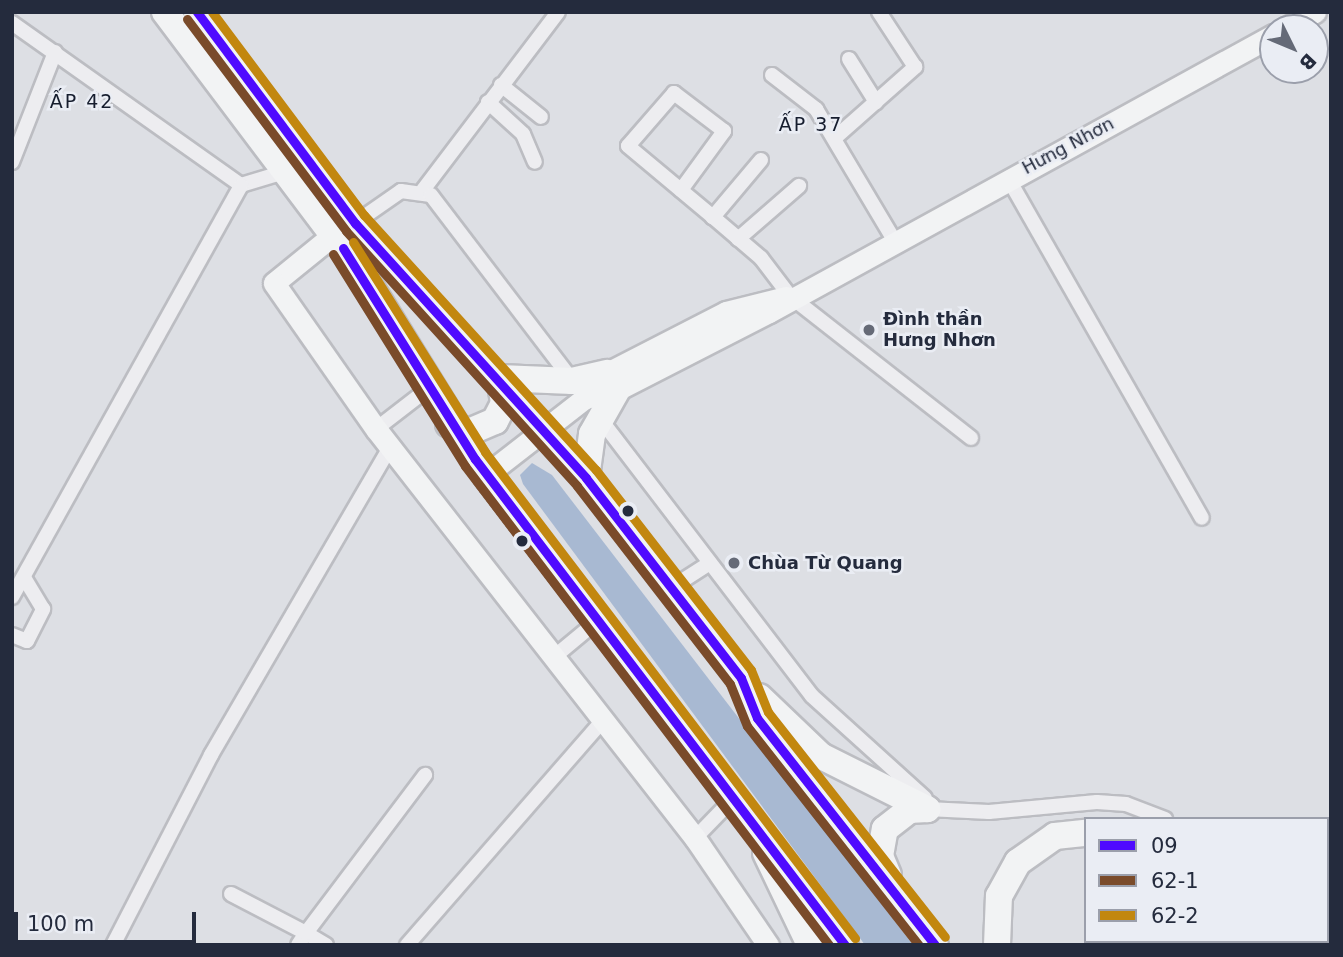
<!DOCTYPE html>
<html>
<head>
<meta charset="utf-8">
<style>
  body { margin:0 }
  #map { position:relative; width:1343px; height:957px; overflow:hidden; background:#dddfe4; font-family:"DejaVu Sans",sans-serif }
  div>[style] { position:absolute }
  .water>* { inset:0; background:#a8b9d2 }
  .roads { filter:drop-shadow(2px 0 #bcbdc2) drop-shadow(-2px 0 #bcbdc2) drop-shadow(0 2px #bcbdc2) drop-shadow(0 -2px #bcbdc2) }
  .street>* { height:14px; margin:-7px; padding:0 7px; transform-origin:7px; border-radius:7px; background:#ededf0 }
  .secondary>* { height:21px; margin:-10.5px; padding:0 10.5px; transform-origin:10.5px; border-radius:10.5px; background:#f2f3f4 }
  .highway>* { height:26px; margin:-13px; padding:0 13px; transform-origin:13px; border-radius:13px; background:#f2f3f4 }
  .bus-1>* { height:9px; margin:-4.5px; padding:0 4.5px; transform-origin:4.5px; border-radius:4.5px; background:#4f0aff }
  .bus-2>* { height:9px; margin:-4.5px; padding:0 4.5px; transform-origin:4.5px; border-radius:4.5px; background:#7a4b2a }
  .bus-3>* { height:9px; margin:-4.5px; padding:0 4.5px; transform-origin:4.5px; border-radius:4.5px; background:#c2870f }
  .dots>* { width:19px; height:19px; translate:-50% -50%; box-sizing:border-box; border:4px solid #eaedf4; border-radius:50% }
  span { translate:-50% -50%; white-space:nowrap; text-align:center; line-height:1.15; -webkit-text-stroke:5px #eaedf4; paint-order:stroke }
  .street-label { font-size:18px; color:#242b3d }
  .poi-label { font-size:18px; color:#242b3d; font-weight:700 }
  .left { translate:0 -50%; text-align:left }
  .neighbourhood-label { font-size:19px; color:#161d2e; letter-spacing:2px }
  .frame { position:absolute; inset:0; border:14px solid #242b3d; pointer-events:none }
  .legend { position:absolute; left:1084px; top:817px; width:245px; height:126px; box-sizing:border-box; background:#eaedf4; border:2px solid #9b9fab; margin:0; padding:9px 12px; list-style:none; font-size:21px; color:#242b3d }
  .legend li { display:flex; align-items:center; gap:14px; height:35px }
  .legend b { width:35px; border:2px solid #9b9fab }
  .north { position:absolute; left:1259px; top:14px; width:70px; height:70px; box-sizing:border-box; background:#eaedf4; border:2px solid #9b9fab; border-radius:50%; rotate:133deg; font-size:19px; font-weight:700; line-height:28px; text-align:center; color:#242b3d }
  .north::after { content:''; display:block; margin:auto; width:24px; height:32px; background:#656a77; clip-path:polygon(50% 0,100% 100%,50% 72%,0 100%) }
  .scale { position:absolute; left:14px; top:912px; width:182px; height:32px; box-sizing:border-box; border:4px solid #242b3d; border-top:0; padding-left:9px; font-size:21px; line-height:24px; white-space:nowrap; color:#242b3d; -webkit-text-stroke:5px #eaedf4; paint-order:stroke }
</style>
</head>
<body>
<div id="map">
  <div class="water">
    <i style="clip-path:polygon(532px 463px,552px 475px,913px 945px,865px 945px,523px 484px,520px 475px)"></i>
  </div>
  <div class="roads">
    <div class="street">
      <i style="left:12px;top:23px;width:281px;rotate:35.3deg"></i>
      <i style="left:241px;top:185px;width:45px;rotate:-16.8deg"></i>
      <i style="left:849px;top:59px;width:51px;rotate:57.9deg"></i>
      <i style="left:772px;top:75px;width:56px;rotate:37.7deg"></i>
      <i style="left:816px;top:109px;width:152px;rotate:59.2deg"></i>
      <i style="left:501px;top:85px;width:51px;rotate:38.7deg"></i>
      <i style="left:488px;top:102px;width:47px;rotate:42.4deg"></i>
      <i style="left:523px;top:134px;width:30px;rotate:67deg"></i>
      <i style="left:836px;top:137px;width:106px;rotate:-41.5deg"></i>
      <i style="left:915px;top:67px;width:66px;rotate:-123.2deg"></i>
      <i style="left:761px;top:160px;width:75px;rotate:130.1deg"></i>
      <i style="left:713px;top:217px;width:63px;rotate:40.5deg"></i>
      <i style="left:761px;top:258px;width:48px;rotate:52.7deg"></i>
      <i style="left:790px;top:296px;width:230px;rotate:38.1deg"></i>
      <i style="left:12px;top:162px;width:118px;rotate:-68.6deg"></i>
      <i style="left:1008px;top:178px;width:391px;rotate:60.3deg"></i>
      <i style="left:423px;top:190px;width:223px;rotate:-52.8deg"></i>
      <i style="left:681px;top:190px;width:73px;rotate:-53.9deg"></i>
      <i style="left:724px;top:131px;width:63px;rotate:-142.8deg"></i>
      <i style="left:674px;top:93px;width:70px;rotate:131deg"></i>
      <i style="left:628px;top:146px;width:111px;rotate:39.9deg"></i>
      <i style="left:355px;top:223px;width:56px;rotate:-34.8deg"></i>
      <i style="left:401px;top:191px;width:30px;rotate:8deg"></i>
      <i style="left:431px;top:195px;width:236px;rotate:52.7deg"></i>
      <i style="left:738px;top:239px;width:81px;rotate:-41deg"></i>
      <i style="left:598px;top:416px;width:352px;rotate:52.6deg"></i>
      <i style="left:812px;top:696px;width:152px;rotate:42.1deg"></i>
      <i style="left:376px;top:429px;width:67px;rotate:-37.7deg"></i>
      <i style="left:671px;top:588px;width:46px;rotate:-32.7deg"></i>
      <i style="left:12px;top:597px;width:471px;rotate:-60.9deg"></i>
      <i style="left:12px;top:635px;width:16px;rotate:22deg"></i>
      <i style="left:27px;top:641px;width:36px;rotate:-63deg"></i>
      <i style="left:43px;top:609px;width:37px;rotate:-121deg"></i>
      <i style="left:554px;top:657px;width:53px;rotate:-39.7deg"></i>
      <i style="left:927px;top:809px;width:62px;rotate:2.8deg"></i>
      <i style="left:989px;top:812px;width:108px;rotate:-5.3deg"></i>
      <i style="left:1097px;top:802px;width:29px;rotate:4deg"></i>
      <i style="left:1126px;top:804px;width:42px;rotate:21deg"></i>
      <i style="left:695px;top:838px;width:52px;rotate:-45.8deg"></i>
      <i style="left:231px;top:894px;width:85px;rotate:27.5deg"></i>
      <i style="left:306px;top:933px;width:14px;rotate:124deg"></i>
      <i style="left:1269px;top:941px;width:5px;rotate:53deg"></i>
      <i style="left:113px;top:945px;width:214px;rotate:-62.7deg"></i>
      <i style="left:211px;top:755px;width:356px;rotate:-59.8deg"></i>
      <i style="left:326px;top:945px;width:23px;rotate:-149deg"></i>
      <i style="left:306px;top:933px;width:198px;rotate:-53deg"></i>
      <i style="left:407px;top:945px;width:298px;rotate:-48.9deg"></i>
    </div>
    <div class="secondary">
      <i style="left:1286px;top:28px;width:33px;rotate:-29deg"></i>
      <i style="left:333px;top:235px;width:76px;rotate:140.9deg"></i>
      <i style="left:274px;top:283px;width:178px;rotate:55.1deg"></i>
      <i style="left:376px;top:429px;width:519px;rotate:52.05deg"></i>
      <i style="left:695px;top:838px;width:130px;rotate:55.7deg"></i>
      <i style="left:585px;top:398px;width:33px;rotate:-14deg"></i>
      <i style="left:617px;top:390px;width:171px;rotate:-27.2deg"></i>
      <i style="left:769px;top:312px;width:575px;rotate:-28.79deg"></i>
      <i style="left:486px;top:475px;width:125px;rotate:-37.9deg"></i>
      <i style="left:585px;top:398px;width:33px;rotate:-49deg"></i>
      <i style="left:607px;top:373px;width:134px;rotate:-27.1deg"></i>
      <i style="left:726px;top:312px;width:62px;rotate:-14deg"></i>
    </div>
    <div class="highway">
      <i style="left:165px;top:12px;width:322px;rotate:53deg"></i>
      <i style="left:359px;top:269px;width:242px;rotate:58.3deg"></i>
      <i style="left:486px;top:475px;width:591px;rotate:52.63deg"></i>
      <i style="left:197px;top:12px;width:264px;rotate:53.2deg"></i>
      <i style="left:355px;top:223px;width:344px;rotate:47.8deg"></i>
      <i style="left:586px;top:478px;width:253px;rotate:52.2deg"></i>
      <i style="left:741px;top:678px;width:43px;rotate:68.2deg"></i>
      <i style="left:757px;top:718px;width:288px;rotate:51.9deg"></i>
      <i style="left:500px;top:378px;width:72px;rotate:2.4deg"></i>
      <i style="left:572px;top:381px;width:36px;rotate:-13deg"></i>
      <i style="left:449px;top:424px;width:22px;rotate:22deg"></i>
      <i style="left:469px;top:432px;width:28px;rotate:-23deg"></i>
      <i style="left:495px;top:421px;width:20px;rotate:-63deg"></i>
      <i style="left:504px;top:403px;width:25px;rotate:-99deg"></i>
      <i style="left:586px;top:478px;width:44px;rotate:-82.2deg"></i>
      <i style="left:592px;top:434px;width:51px;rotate:-60.4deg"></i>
      <i style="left:759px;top:697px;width:86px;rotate:43.6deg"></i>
      <i style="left:821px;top:756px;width:119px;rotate:26.6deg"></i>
      <i style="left:766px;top:853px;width:102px;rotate:64.4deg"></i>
      <i style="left:888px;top:875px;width:21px;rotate:-113deg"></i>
      <i style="left:880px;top:856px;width:27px;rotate:-80deg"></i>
      <i style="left:885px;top:829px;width:31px;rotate:-38deg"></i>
      <i style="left:909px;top:810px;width:18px;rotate:-3deg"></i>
      <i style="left:997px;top:945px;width:49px;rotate:-87.7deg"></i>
      <i style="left:999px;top:896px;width:39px;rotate:-61deg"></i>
      <i style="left:1018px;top:862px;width:45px;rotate:-35.1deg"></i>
      <i style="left:1055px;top:836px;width:31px;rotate:-6deg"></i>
      <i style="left:1180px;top:945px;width:4px;rotate:-90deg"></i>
    </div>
  </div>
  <div class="bus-1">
    <i style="left:197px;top:12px;width:264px;rotate:53.2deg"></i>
    <i style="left:355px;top:223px;width:344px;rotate:47.8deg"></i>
    <i style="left:586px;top:478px;width:253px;rotate:52.2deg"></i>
    <i style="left:741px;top:678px;width:43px;rotate:68.2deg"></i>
    <i style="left:757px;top:718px;width:288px;rotate:51.9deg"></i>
    <i style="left:343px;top:248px;width:249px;rotate:58deg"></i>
    <i style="left:475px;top:459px;width:611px;rotate:52.72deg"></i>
  </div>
  <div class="bus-2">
    <i style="left:187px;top:19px;width:265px;rotate:53.1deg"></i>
    <i style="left:346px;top:231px;width:344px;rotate:47.8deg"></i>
    <i style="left:577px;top:486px;width:250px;rotate:52.3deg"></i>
    <i style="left:730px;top:684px;width:45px;rotate:68deg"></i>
    <i style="left:747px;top:726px;width:278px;rotate:51.9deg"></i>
    <i style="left:333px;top:254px;width:250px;rotate:58.1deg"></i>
    <i style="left:465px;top:466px;width:602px;rotate:52.77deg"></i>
  </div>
  <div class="bus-3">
    <i style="left:212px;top:12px;width:254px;rotate:53.2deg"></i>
    <i style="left:364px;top:215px;width:345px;rotate:47.7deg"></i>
    <i style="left:596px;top:470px;width:253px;rotate:52.2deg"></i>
    <i style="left:751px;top:670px;width:45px;rotate:68deg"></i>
    <i style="left:768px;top:712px;width:286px;rotate:51.8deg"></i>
    <i style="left:353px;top:242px;width:248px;rotate:57.8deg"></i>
    <i style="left:485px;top:452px;width:611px;rotate:52.72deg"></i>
  </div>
  <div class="dots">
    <i style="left:869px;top:330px;background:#656a77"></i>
    <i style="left:628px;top:511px;background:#242b3d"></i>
    <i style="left:522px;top:541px;background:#242b3d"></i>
    <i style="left:734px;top:563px;background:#656a77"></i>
  </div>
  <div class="street-label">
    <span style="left:1068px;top:146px;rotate:-28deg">Hưng Nhơn</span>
  </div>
  <div class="poi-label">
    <span class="left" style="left:883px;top:330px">Đình thần<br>Hưng Nhơn</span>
    <span class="left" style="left:748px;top:563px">Chùa Từ Quang</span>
  </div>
  <div class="neighbourhood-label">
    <span style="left:82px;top:102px">ẤP 42</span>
    <span style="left:811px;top:125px">ẤP 37</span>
  </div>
  <div class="frame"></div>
  <ul class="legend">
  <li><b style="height:9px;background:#4f0aff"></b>09</li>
  <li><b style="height:9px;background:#7a4b2a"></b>62-1</li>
  <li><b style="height:9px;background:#c2870f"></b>62-2</li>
  </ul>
  <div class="north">B</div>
  <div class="scale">100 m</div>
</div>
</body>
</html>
